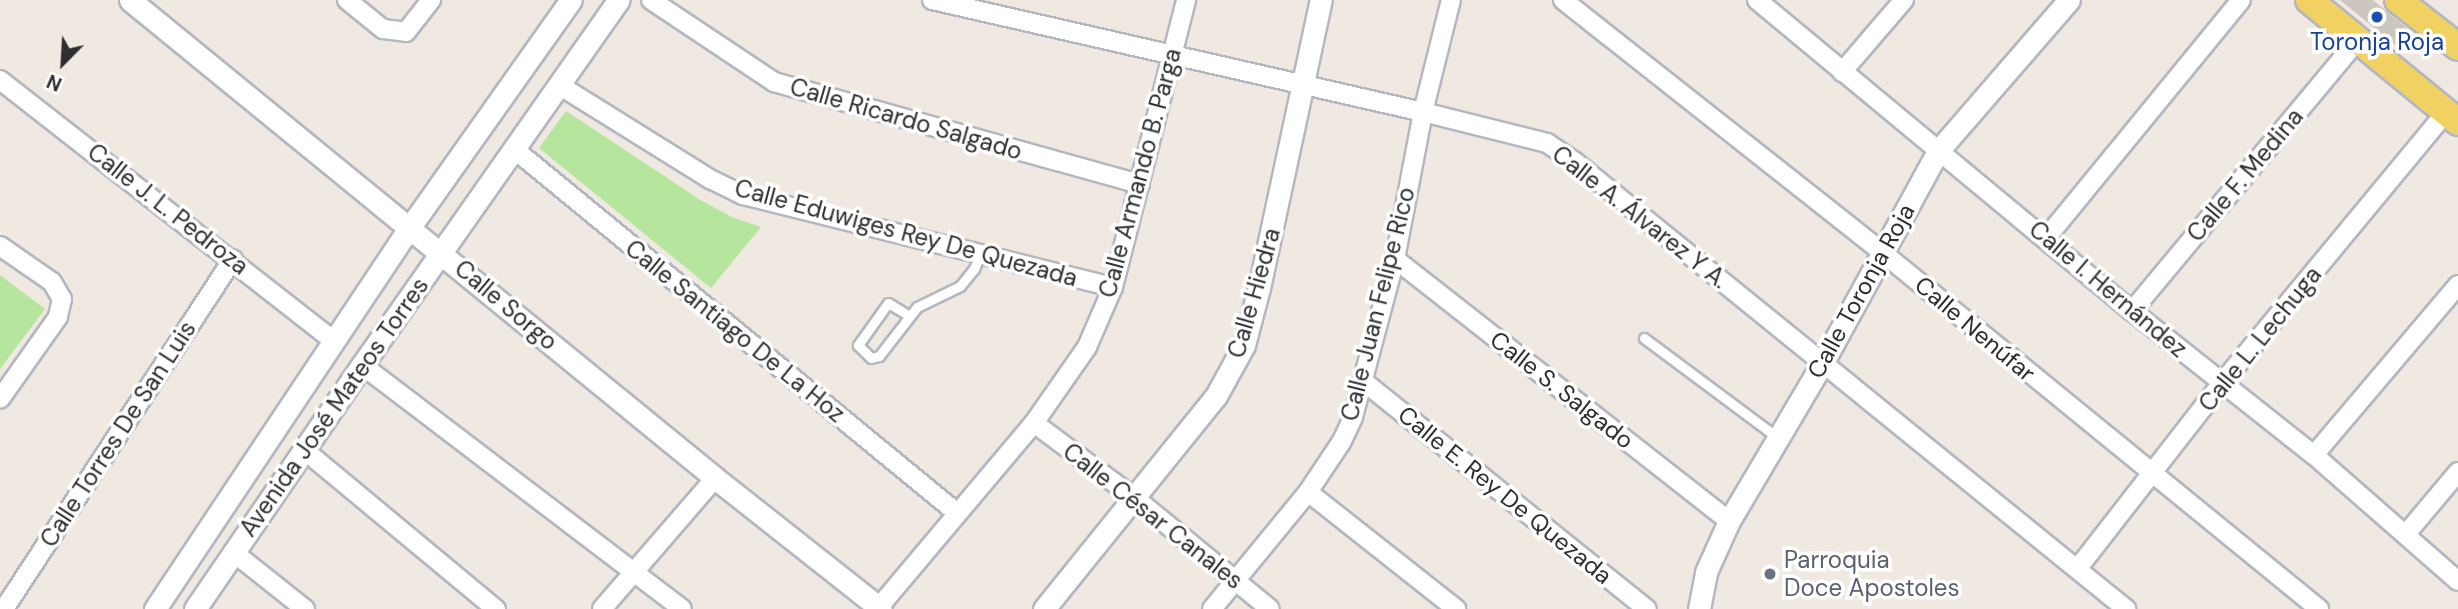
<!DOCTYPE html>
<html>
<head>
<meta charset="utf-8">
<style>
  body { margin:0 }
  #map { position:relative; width:2458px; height:609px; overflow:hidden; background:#efe9e1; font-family:"DM Sans",sans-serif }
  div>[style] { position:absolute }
  .green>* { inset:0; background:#b6e59e }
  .building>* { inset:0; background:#cbc7bf }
  .roads { filter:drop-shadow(2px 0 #b4b7c1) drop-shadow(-2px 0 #b4b7c1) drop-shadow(0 2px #b4b7c1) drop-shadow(0 -2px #b4b7c1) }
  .service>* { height:9px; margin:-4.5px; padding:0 4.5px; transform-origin:4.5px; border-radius:4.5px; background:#fff }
  .minor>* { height:18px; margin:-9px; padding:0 9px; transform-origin:9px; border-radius:9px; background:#fff }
  .tertiary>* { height:21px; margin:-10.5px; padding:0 10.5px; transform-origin:10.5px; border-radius:10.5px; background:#fff }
  .primary>* { height:26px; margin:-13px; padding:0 13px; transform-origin:13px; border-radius:13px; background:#f2d163 }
  .dots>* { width:19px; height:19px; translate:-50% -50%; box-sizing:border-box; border:4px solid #fff; border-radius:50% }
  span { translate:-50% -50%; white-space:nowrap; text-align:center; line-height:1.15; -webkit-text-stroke:7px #fff; paint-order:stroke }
  .transit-label { font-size:24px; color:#164399 }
  .street-label { font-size:24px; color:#2e2e2e }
  .worship-label { font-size:24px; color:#5b616d }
  .left { translate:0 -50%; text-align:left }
  .north { position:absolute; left:28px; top:28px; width:70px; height:70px; -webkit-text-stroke:5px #fff; paint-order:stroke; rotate:204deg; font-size:19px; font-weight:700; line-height:28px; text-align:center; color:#2e2e2e }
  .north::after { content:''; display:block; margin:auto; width:24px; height:32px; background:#2e2e2e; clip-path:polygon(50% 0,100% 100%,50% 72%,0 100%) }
</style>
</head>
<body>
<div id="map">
  <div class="green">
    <i style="clip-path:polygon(566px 111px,702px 201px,732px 217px,761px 227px,711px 288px,539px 148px)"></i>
    <i style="clip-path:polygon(0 275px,45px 309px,0 369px)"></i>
  </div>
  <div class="building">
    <i style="clip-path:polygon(2340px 0,2373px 0,2413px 33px,2400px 49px)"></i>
  </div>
  <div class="roads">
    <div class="service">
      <i style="left:908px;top:315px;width:23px;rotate:-149deg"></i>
      <i style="left:888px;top:303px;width:52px;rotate:125.5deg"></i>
      <i style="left:858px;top:345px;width:18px;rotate:45deg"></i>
      <i style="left:871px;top:358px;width:8px;rotate:-14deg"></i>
      <i style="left:879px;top:356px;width:62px;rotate:-52.2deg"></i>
      <i style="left:917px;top:307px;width:48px;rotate:-26deg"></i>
      <i style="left:960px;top:286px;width:22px;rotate:-51deg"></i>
      <i style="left:974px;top:269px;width:16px;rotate:-68deg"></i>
      <i style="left:1644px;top:338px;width:166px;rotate:36.7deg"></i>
    </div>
    <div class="minor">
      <i style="left:347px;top:0;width:46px;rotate:38.9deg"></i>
      <i style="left:383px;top:29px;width:23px;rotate:7deg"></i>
      <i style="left:406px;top:32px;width:41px;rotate:-52deg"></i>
      <i style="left:651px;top:0;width:148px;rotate:33.7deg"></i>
      <i style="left:774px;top:82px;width:380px;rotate:15.6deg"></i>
      <i style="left:932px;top:0;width:504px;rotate:12.85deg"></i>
      <i style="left:1423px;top:112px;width:128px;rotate:14deg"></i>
      <i style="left:1547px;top:143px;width:34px;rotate:34deg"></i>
      <i style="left:1575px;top:162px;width:710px;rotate:39.05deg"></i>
      <i style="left:1563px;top:0;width:408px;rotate:38.3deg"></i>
      <i style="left:1883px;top:253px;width:563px;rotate:39.23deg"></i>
      <i style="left:1757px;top:0;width:487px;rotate:39.7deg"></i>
      <i style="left:2132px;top:311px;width:232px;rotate:38.4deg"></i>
      <i style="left:2314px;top:455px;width:191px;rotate:41.2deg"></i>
      <i style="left:1842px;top:72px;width:95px;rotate:-49.3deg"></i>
      <i style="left:0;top:80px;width:424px;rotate:38deg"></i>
      <i style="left:559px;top:85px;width:178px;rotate:31.9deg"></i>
      <i style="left:710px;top:179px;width:37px;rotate:26deg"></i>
      <i style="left:743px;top:195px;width:381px;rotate:14deg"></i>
      <i style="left:514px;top:149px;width:573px;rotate:39.41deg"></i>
      <i style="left:2047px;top:237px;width:306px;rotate:-50.7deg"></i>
      <i style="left:0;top:246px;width:63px;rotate:34.7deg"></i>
      <i style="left:52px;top:282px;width:20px;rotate:60deg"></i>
      <i style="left:62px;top:299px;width:18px;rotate:103deg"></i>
      <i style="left:58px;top:317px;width:100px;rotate:125.3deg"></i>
      <i style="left:1395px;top:259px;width:424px;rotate:38.1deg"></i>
      <i style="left:2132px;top:311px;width:353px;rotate:-50.2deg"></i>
      <i style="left:362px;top:365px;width:402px;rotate:37.3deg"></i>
      <i style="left:1363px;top:381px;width:364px;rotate:38.8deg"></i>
      <i style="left:1034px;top:423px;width:127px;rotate:36.7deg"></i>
      <i style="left:1136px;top:499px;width:173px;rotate:39.4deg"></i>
      <i style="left:303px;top:449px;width:251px;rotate:39.7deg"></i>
      <i style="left:2314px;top:455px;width:223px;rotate:-49.7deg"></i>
      <i style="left:1308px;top:492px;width:189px;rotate:38.3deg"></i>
      <i style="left:2406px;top:534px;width:81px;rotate:-50deg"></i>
      <i style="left:233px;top:552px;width:92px;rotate:38.4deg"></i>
      <i style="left:2078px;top:568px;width:234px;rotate:-52.1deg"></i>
      <i style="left:2222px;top:383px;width:352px;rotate:-50.4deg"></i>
      <i style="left:879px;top:607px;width:241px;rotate:-49.9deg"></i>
      <i style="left:1034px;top:423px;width:93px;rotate:-55.1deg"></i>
      <i style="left:1087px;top:347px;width:65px;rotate:-66.6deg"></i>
      <i style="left:1113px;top:287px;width:296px;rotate:-75.7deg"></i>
      <i style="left:4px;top:609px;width:418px;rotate:-56.8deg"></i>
      <i style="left:602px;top:609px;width:173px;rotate:-49.2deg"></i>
      <i style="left:1212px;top:609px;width:151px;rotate:-50.6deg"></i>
      <i style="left:1308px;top:492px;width:61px;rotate:-56.3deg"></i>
      <i style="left:1342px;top:441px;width:26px;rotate:-65deg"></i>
      <i style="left:1353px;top:417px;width:163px;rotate:-75.1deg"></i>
      <i style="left:1395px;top:259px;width:150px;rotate:-79.2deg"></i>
      <i style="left:1423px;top:112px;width:115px;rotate:-76deg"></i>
    </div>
    <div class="tertiary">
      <i style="left:130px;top:0;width:755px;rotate:39.25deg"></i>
      <i style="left:715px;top:478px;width:211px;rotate:38.3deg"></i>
      <i style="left:155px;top:609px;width:459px;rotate:-56.3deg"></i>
      <i style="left:410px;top:227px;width:278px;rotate:-54.7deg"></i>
      <i style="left:195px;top:609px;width:296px;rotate:-55.6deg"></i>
      <i style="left:362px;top:365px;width:446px;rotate:-54.9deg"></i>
      <i style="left:1044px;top:609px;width:274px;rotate:-51.1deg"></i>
      <i style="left:1216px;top:396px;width:58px;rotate:-61.2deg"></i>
      <i style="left:1244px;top:345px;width:59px;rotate:-75.3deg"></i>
      <i style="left:1259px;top:288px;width:295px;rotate:-77.9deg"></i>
      <i style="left:1699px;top:609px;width:38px;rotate:-79deg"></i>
      <i style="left:1706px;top:572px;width:56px;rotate:-65.7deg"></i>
      <i style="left:1729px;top:521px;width:185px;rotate:-59.4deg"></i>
      <i style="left:1823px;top:362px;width:240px;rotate:-61.4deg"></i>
      <i style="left:1938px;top:151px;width:200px;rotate:-49.1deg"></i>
    </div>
    <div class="primary">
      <i style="left:2309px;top:0;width:193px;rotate:39.3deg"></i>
      <i style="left:2398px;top:0;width:76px;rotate:38.1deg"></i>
    </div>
  </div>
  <div class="dots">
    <i style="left:2377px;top:17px;background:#1a4fb4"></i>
    <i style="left:1770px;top:574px;background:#6b7280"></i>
  </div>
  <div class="transit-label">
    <span style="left:2377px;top:42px">Toronja Roja</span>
  </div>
  <div class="street-label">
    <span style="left:906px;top:119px;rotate:16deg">Calle Ricardo Salgado</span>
    <span style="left:1140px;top:173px;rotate:-75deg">Calle Armando B. Parga</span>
    <span style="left:2245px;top:175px;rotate:-50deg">Calle F. Medina</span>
    <span style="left:168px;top:209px;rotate:38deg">Calle J. L. Pedroza</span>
    <span style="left:1640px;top:217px;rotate:38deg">Calle A. Álvarez Y A.</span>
    <span style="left:906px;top:233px;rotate:15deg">Calle Eduwiges Rey De Quezada</span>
    <span style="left:2108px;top:289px;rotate:40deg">Calle I. Hernández</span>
    <span style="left:1861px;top:291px;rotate:-61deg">Calle Toronja Roja</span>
    <span style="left:1254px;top:293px;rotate:-74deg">Calle Hiedra</span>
    <span style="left:1378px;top:304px;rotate:-76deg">Calle Juan Felipe Rico</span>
    <span style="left:506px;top:305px;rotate:40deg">Calle Sorgo</span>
    <span style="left:1975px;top:329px;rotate:40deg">Calle Nenúfar</span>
    <span style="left:735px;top:331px;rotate:39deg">Calle Santiago De La Hoz</span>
    <span style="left:2260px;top:339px;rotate:-51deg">Calle L. Lechuga</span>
    <span style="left:1562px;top:390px;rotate:38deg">Calle S. Salgado</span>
    <span style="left:334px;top:407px;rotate:-55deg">Avenida José Mateos Torres</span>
    <span style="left:118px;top:434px;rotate:-57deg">Calle Torres De San Luis</span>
    <span style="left:1505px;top:495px;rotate:39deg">Calle E. Rey De Quezada</span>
    <span style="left:1153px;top:516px;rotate:38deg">Calle César Canales</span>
  </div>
  <div class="worship-label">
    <span class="left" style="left:1784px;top:574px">Parroquia<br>Doce Apostoles</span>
  </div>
  <div class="north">N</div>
</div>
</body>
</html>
